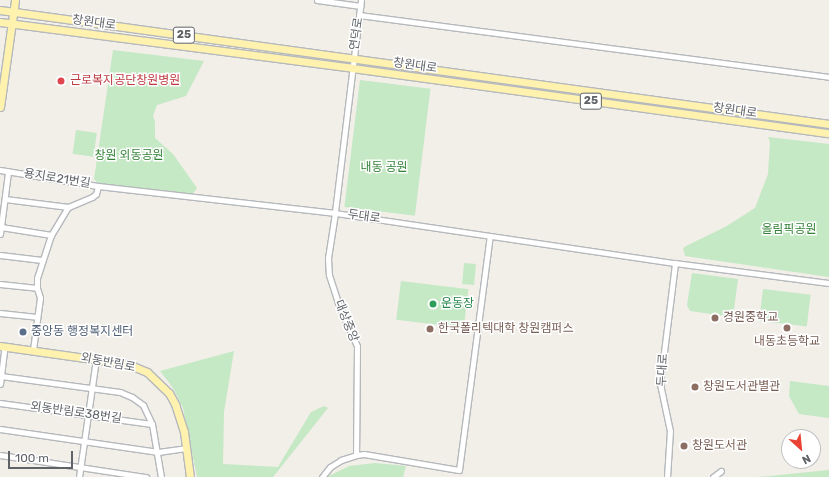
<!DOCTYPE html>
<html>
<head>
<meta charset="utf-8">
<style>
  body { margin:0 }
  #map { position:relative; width:829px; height:477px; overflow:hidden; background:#f1efe8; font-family:Rubik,"Noto Sans KR",sans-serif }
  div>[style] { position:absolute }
  .green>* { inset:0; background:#c5e8c5; transform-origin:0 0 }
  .roads { filter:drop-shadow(1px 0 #b5b8bc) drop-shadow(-1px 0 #b5b8bc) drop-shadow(0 1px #b5b8bc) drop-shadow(0 -1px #b5b8bc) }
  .minor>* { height:5px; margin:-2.5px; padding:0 2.5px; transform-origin:2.5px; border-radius:2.5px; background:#fff }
  .major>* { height:7px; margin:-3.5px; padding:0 3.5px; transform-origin:3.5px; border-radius:3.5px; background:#fff2af }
  .dots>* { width:11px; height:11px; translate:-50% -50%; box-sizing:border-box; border:2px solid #fff; border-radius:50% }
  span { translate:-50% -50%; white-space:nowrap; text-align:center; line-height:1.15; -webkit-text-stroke:3px #fff; paint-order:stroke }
  .shield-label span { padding:1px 3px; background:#fff; border:1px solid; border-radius:3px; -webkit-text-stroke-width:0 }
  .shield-label { font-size:11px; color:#5f6368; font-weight:700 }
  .street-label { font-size:12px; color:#5f6368 }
  .health-label { font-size:12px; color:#be3a42 }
  .left { translate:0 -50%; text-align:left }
  .park-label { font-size:12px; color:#348238 }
  .leisure-label { font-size:12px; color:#27864d }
  .education-label { font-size:12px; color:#785e54 }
  .service-label { font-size:12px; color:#4e5e75 }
  .north { position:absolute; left:781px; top:429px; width:40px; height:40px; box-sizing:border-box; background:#fff; border:1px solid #bfc1c3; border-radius:50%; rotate:153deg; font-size:11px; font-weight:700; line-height:16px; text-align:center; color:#5f6368 }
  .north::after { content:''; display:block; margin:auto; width:14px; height:18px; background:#ea4335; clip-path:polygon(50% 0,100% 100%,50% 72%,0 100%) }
  .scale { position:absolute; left:8px; top:451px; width:65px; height:18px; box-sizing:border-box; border:2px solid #5f6368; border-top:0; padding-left:5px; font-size:12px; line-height:14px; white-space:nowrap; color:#5f6368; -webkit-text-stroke:3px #fff; paint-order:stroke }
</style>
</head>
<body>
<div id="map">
  <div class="green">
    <i style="clip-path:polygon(113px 50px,204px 61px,186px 96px,157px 105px,153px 116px,155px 122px,155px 138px,173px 154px,197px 188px,191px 196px,100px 185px,94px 179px)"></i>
    <i style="left:360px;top:80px;width:71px;height:128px;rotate:7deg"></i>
    <i style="left:76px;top:130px;width:21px;height:24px;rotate:8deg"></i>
    <i style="clip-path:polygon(768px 137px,829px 144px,829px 277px,685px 256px,683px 248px,688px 245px,725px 227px,755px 208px,768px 174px,770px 142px)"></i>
    <i style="left:464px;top:263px;width:12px;height:21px;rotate:5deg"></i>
    <i style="clip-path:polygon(692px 273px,738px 279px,733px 317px,690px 311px,687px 305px)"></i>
    <i style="left:401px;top:281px;width:68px;height:39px;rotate:7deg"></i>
    <i style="left:763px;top:289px;width:48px;height:32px;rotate:7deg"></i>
    <i style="clip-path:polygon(234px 351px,224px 412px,223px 464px,278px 467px,311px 412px,324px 406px,328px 408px,273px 477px,197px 477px,183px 408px,173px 388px,160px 371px)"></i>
    <i style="clip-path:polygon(790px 381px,829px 386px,829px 418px,799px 414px,789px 396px)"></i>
    <i style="clip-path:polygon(375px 463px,406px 466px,403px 477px,327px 477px,349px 466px)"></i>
    <i style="clip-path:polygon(829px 470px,829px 477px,759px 477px)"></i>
  </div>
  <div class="roads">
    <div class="minor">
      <i style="left:317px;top:0;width:44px;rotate:7.8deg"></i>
      <i style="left:361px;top:0;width:215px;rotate:97deg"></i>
      <i style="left:335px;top:213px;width:344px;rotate:8.4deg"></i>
      <i style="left:675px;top:263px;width:155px;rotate:7.4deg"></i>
      <i style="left:359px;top:15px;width:474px;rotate:7.5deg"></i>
      <i style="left:0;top:170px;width:99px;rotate:9.3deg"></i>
      <i style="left:98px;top:186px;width:8px;rotate:104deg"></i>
      <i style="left:96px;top:194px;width:5px;rotate:143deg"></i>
      <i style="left:92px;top:197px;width:26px;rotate:157deg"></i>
      <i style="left:68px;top:207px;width:33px;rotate:121deg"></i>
      <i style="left:51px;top:235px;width:45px;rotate:108deg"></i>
      <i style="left:37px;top:278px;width:10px;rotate:90deg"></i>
      <i style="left:37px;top:288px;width:10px;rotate:73deg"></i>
      <i style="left:40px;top:298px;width:52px;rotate:97.7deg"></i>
      <i style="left:98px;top:186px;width:239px;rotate:6.5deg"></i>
      <i style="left:335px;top:213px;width:46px;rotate:98.8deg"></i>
      <i style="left:328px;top:258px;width:17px;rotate:87deg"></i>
      <i style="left:329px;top:275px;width:29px;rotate:72deg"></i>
      <i style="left:338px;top:303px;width:47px;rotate:66.2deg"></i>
      <i style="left:357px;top:346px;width:109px;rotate:90.5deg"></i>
      <i style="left:5px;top:199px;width:64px;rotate:7.2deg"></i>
      <i style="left:1px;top:227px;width:51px;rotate:9.1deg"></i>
      <i style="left:0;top:234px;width:63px;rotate:-82.6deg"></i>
      <i style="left:0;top:255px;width:42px;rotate:6.8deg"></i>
      <i style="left:0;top:284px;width:37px;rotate:6deg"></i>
      <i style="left:0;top:313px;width:37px;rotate:6deg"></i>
      <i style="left:1px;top:376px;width:120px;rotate:7.7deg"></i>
      <i style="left:120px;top:392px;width:13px;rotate:23deg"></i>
      <i style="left:132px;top:397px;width:14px;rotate:36deg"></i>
      <i style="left:143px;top:405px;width:21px;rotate:65deg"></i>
      <i style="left:152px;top:424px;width:54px;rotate:80.4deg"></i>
      <i style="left:0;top:384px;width:38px;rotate:-83deg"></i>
      <i style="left:0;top:403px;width:153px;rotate:7.9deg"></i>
      <i style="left:0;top:429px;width:160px;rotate:8.3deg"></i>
      <i style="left:158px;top:452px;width:28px;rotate:-8deg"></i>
      <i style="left:0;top:455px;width:148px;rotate:8.6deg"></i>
      <i style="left:79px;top:477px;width:119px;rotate:-81.8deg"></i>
      <i style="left:322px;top:477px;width:13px;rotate:-51deg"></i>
      <i style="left:330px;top:467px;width:13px;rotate:-32deg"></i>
      <i style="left:341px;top:460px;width:16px;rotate:-18deg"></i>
      <i style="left:356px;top:455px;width:8px;rotate:-7deg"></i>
      <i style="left:364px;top:454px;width:96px;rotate:9.6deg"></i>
      <i style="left:459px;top:470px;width:236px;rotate:-82.5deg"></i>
      <i style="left:667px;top:477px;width:46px;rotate:-86.3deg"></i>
      <i style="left:670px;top:431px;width:48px;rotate:-102deg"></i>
      <i style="left:660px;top:384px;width:122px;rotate:-82.9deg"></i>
      <i style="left:713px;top:477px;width:10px;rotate:-37deg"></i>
    </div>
    <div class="major">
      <i style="left:0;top:10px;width:837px;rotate:7.83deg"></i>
      <i style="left:0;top:22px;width:355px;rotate:7.4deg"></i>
      <i style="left:352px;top:68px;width:481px;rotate:7.8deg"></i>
      <i style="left:0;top:107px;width:108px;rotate:-82deg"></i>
      <i style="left:0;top:346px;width:129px;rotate:8deg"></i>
      <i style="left:128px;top:364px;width:21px;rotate:23deg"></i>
      <i style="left:147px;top:372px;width:30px;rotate:44deg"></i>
      <i style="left:169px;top:393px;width:13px;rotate:61deg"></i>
      <i style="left:175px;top:404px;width:29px;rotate:72deg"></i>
      <i style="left:184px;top:432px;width:45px;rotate:82.4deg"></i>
    </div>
  </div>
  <div class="dots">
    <i style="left:61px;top:81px;background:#e0444e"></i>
    <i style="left:433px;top:304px;background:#2e9e5b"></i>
    <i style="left:715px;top:318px;background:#8d6e63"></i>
    <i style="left:787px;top:328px;background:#8d6e63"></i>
    <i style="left:430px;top:329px;background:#8d6e63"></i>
    <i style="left:23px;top:332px;background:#5c6f8a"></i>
    <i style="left:695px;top:387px;background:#8d6e63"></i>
    <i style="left:684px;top:446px;background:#8d6e63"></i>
  </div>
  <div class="shield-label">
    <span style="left:184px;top:35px">25</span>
    <span style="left:591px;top:101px">25</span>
  </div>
  <div class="street-label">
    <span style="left:94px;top:23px;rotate:8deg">창원대로</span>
    <span style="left:357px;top:34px;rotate:-82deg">연덕로</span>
    <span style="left:415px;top:66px;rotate:8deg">창원대로</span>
    <span style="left:735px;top:111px;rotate:8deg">창원대로</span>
    <span style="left:57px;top:179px;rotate:9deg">용지로21번길</span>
    <span style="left:364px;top:217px;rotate:8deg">두대로</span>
    <span style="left:346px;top:321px;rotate:68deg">대상중앙</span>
    <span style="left:108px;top:363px;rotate:11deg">외동반림로</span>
    <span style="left:663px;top:370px;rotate:-87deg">두대로</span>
    <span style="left:76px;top:413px;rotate:8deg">외동반림로38번길</span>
  </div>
  <div class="health-label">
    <span class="left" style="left:70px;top:81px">근로복지공단창원병원</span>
  </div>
  <div class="park-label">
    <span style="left:129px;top:156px">창원 외동공원</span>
    <span style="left:384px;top:168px">내동 공원</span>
    <span style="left:789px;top:230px">올림픽공원</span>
  </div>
  <div class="leisure-label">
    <span class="left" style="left:441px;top:304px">운동장</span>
  </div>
  <div class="education-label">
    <span class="left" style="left:723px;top:318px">경원중학교</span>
    <span class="left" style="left:438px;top:329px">한국폴리텍대학 창원캠퍼스</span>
    <span style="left:787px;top:342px">내동초등학교</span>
    <span class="left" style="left:703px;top:387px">창원도서관별관</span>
    <span class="left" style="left:692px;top:446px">창원도서관</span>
  </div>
  <div class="service-label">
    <span class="left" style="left:31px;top:332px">중앙동 행정복지센터</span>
  </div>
  <div class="north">N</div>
  <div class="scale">100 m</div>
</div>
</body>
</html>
